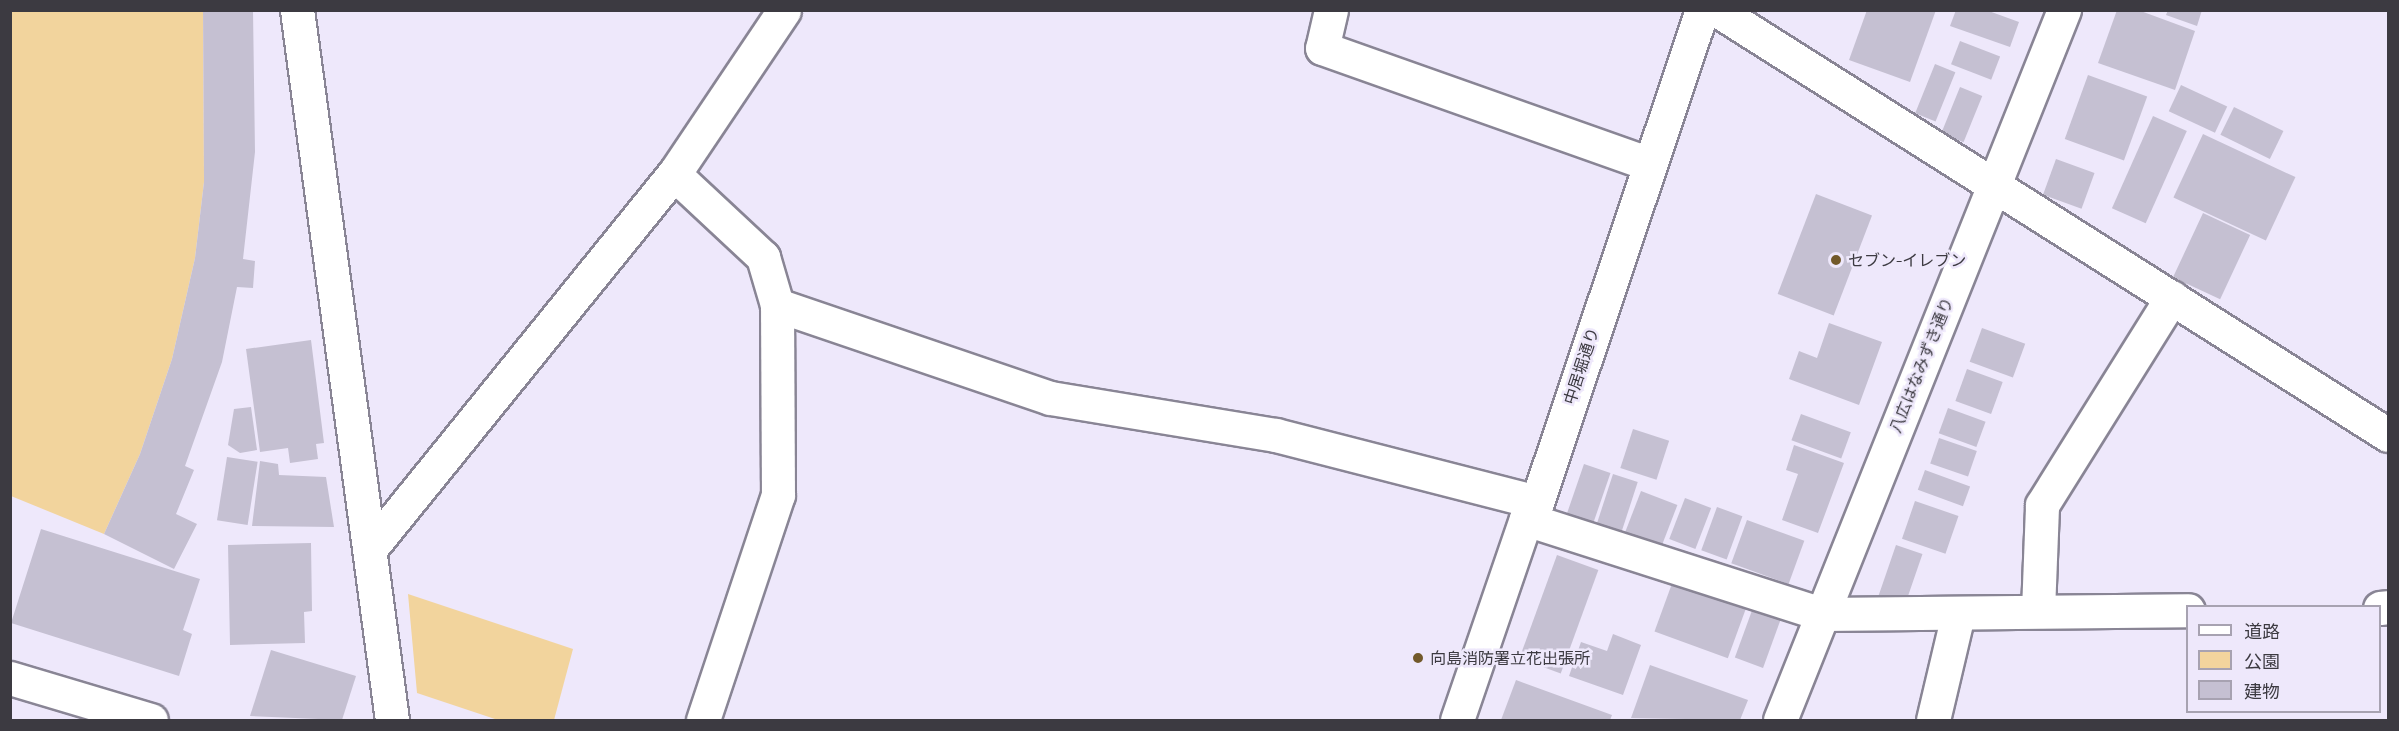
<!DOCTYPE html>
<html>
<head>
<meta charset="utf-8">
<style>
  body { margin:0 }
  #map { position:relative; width:2399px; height:731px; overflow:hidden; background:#eee8fb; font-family:Barlow,"Noto Sans JP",sans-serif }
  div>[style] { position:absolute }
  .green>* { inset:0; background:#f2d49d }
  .building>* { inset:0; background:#c5c0d2; transform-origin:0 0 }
  .roads { filter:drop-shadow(2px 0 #898595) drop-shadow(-2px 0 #898595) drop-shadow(0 2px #898595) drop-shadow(0 -2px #898595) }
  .minor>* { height:33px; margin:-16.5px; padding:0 16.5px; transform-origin:16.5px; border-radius:16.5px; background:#fff }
  .dots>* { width:16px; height:16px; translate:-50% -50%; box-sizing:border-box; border:3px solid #eee8fb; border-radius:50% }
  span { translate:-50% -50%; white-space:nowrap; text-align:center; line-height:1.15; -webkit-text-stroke:5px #eee8fb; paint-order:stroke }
  .poi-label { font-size:16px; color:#3c3a41 }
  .left { translate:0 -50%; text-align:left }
  .street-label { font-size:16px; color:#3c3a41 }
  .frame { position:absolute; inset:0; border:12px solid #3c3a41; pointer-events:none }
  .legend { position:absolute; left:2186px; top:605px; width:195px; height:108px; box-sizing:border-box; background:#eee8fb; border:2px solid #a7a2b1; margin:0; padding:8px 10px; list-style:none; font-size:18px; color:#3c3a41 }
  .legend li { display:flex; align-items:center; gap:12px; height:30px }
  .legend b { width:30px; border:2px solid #a7a2b1 }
</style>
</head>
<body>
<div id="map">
  <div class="green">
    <i style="clip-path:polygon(10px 11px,203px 11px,204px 182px,195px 258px,172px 359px,140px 454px,104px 534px,11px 496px)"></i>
    <i style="clip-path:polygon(408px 594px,573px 649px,554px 720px,498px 720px,417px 693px)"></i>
  </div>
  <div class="building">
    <i style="clip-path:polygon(203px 10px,253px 10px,255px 152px,243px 259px,255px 261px,253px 288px,237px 287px,222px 362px,185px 466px,194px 470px,176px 514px,197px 524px,174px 569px,104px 534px,140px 454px,172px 359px,195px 258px,204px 182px)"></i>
    <i style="clip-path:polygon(1867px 10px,1936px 10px,1910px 82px,1849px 60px)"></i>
    <i style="clip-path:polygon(1956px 10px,1986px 10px,2019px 22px,2010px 47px,1950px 26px)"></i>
    <i style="clip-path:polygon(2117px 10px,2138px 10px,2195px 31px,2175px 90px,2098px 63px)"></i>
    <i style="clip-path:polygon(2168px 10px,2202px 10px,2197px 26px,2166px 15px)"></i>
    <i style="left:1960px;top:41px;width:43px;height:25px;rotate:21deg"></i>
    <i style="left:1935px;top:64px;width:22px;height:53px;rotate:22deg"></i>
    <i style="left:2088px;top:75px;width:63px;height:68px;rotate:20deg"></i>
    <i style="left:2181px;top:85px;width:51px;height:29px;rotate:25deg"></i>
    <i style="left:1960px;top:87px;width:24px;height:50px;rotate:22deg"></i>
    <i style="left:2234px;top:107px;width:55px;height:31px;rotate:26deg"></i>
    <i style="left:2153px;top:116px;width:37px;height:101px;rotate:24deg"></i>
    <i style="left:2203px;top:134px;width:102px;height:70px;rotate:25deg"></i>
    <i style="left:2056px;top:159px;width:41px;height:38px;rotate:20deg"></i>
    <i style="left:1816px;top:194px;width:60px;height:107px;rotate:21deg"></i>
    <i style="left:2203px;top:213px;width:52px;height:71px;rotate:25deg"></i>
    <i style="clip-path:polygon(1829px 323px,1882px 342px,1859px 405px,1789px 379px,1799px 351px,1817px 358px)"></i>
    <i style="left:1982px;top:328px;width:46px;height:36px;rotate:20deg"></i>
    <i style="clip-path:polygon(311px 340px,324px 443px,316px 444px,318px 459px,290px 463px,288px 448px,260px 452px,246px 349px)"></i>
    <i style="left:1967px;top:369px;width:38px;height:34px;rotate:20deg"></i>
    <i style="clip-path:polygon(251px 407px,257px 450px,240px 453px,228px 445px,234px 409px)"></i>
    <i style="left:1948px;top:408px;width:40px;height:27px;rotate:20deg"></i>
    <i style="left:1801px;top:414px;width:53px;height:28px;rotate:20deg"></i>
    <i style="left:1633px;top:429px;width:38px;height:41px;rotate:18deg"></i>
    <i style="left:1939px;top:438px;width:40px;height:27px;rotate:19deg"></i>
    <i style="clip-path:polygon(1794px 445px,1844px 463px,1818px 533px,1782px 520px,1798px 474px,1786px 470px)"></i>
    <i style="left:227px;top:457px;width:31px;height:64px;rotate:9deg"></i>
    <i style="clip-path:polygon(260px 461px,278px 464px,279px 475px,326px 477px,334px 527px,252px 526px)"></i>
    <i style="left:1584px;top:464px;width:28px;height:56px;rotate:19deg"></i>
    <i style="left:1925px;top:470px;width:48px;height:21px;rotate:20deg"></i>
    <i style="left:1613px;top:474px;width:26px;height:52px;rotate:18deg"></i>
    <i style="left:1641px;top:491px;width:39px;height:48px;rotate:21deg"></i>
    <i style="left:1685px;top:498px;width:28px;height:44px;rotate:21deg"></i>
    <i style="left:1915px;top:501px;width:46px;height:40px;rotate:19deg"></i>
    <i style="left:1717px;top:507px;width:27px;height:46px;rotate:20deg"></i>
    <i style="left:1747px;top:520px;width:61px;height:46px;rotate:20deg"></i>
    <i style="clip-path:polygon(41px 529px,200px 579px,183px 630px,192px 634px,179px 676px,11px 623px)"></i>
    <i style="clip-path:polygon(311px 543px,312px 611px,304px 612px,305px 643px,230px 645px,228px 545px)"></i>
    <i style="left:1896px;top:545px;width:28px;height:60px;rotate:19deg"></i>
    <i style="left:1557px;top:555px;width:44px;height:110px;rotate:20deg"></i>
    <i style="left:1674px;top:578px;width:78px;height:57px;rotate:20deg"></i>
    <i style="left:1754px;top:605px;width:30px;height:56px;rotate:20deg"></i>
    <i style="clip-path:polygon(1613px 634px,1641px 645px,1623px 695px,1569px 676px,1581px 642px,1607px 651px)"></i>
    <i style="clip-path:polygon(271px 650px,356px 676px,342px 720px,250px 716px)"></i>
    <i style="clip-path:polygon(1650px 665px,1748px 700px,1740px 720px,1631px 718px)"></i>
    <i style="clip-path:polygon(1516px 680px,1612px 715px,1610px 720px,1501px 720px)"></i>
  </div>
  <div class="roads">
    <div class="minor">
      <i style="left:297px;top:10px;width:716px;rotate:82.38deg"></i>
      <i style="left:1331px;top:10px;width:39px;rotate:103deg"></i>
      <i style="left:1322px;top:48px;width:345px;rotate:19.5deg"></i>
      <i style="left:1717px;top:10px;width:794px;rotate:32.35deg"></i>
      <i style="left:674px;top:174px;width:122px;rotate:43deg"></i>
      <i style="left:763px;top:257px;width:50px;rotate:73.7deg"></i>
      <i style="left:777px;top:305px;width:288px;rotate:18.8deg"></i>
      <i style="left:1050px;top:398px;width:229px;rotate:9.3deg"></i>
      <i style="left:1276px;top:435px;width:269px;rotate:14.4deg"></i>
      <i style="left:1526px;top:519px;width:311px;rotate:17.8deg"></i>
      <i style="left:1822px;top:614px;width:366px;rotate:-0.6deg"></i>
      <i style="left:370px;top:549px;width:483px;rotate:-51deg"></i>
      <i style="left:674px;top:174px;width:197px;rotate:-56.1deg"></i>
      <i style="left:2380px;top:608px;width:8px;rotate:-7deg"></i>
      <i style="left:2038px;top:611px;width:106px;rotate:-87.8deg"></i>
      <i style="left:2042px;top:505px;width:245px;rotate:-58deg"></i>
      <i style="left:10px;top:678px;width:147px;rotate:16.6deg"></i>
      <i style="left:703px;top:720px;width:237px;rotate:-71.6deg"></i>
      <i style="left:778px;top:495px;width:190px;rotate:-90.3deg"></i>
      <i style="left:1457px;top:720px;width:213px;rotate:-71.1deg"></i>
      <i style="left:1526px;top:519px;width:20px;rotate:-57deg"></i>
      <i style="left:1537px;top:502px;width:519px;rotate:-71.46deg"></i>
      <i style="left:1780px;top:720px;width:765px;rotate:-68.2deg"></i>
      <i style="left:1933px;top:720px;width:109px;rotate:-76.7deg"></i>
    </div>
  </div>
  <div class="dots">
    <i style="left:1836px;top:260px;background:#72592a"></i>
    <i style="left:1418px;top:658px;background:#72592a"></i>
  </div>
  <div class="poi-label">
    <span class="left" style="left:1848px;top:260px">セブン-イレブン</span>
    <span class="left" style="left:1430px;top:658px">向島消防署立花出張所</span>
  </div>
  <div class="street-label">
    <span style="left:1921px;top:365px;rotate:-68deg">八広はなみずき通り</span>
    <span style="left:1581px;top:366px;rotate:-72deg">中居堀通り</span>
  </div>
  <div class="frame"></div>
  <ul class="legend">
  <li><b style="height:8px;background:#fff"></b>道路</li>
  <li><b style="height:16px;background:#f2d49d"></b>公園</li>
  <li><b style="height:16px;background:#c5c0d2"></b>建物</li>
  </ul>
</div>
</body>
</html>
